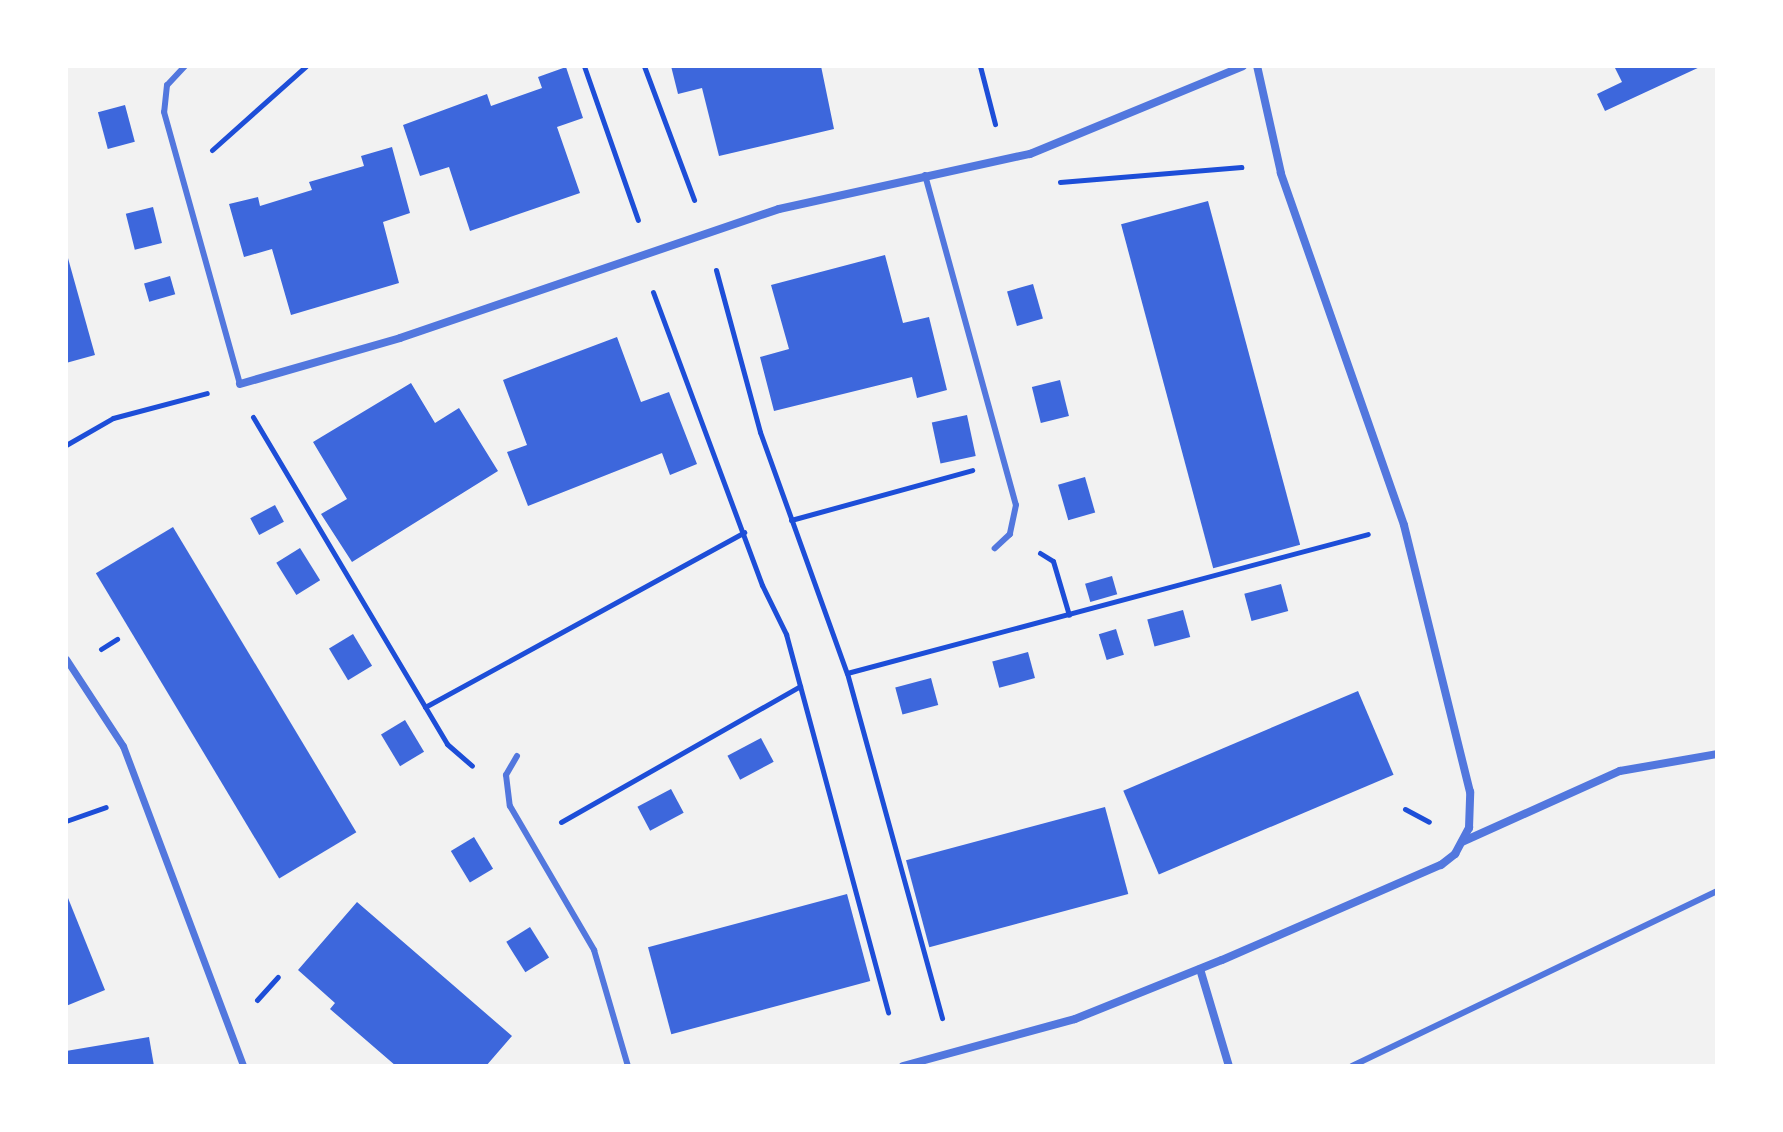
<!DOCTYPE html>
<html>
<head>
<meta charset="utf-8">
<style>
  body { margin:0 }
  #map { position:relative; width:1783px; height:1132px; overflow:hidden; background:#f2f2f2; font-family:Cabin,sans-serif }
  div>[style] { position:absolute }
  .building>* { inset:0; background:#3d67dc; transform-origin:0 0 }
  .path>* { height:5px; margin:-2.5px; padding:0 2.5px; transform-origin:2.5px; border-radius:2.5px; background:#1d4ed8 }
  .service>* { height:6px; margin:-3px; padding:0 3px; transform-origin:3px; border-radius:3px; background:#5277de }
  .pedestrian>* { height:7px; margin:-3.5px; padding:0 3.5px; transform-origin:3.5px; border-radius:3.5px; background:#5277de }
  .minor>* { height:8px; margin:-4px; padding:0 4px; transform-origin:4px; border-radius:4px; background:#5277de }
  span { translate:-50% -50%; white-space:nowrap; text-align:center; line-height:1.15; -webkit-text-stroke:6px #fff; paint-order:stroke }
  .frame { position:absolute; inset:0; border:68px solid #fff; pointer-events:none }
</style>
</head>
<body>
<div id="map">
  <div class="building">
    <i style="clip-path:polygon(671px 66px,821px 66px,834px 129px,719px 156px,702px 88px,678px 94px)"></i>
    <i style="clip-path:polygon(1614px 66px,1702px 66px,1605px 111px,1597px 94px,1622px 82px)"></i>
    <i style="clip-path:polygon(566px 67px,583px 118px,557px 127px,580px 193px,470px 231px,449px 167px,420px 176px,403px 125px,487px 94px,491px 106px,542px 88px,538px 77px)"></i>
    <i style="left:125px;top:105px;width:38px;height:28px;rotate:75deg"></i>
    <i style="clip-path:polygon(392px 147px,410px 213px,383px 222px,399px 283px,291px 315px,272px 249px,244px 257px,229px 204px,258px 197px,260px 206px,312px 190px,309px 182px,364px 166px,361px 156px)"></i>
    <i style="left:1208px;top:201px;width:356px;height:90px;rotate:75deg"></i>
    <i style="left:153px;top:207px;width:37px;height:28px;rotate:76deg"></i>
    <i style="clip-path:polygon(66px 251px,95px 355px,66px 363px)"></i>
    <i style="clip-path:polygon(885px 255px,903px 323px,929px 317px,947px 390px,917px 398px,912px 377px,774px 411px,760px 357px,789px 349px,771px 285px)"></i>
    <i style="left:170px;top:276px;width:19px;height:27px;rotate:74deg"></i>
    <i style="left:1033px;top:284px;width:36px;height:27px;rotate:74deg"></i>
    <i style="clip-path:polygon(617px 337px,641px 402px,669px 392px,697px 464px,670px 475px,662px 453px,528px 506px,507px 452px,527px 445px,503px 380px)"></i>
    <i style="left:1060px;top:380px;width:37px;height:29px;rotate:76deg"></i>
    <i style="clip-path:polygon(411px 383px,435px 423px,459px 408px,498px 471px,352px 562px,321px 514px,347px 499px,313px 442px)"></i>
    <i style="left:967px;top:415px;width:42px;height:36px;rotate:78deg"></i>
    <i style="left:1085px;top:477px;width:37px;height:28px;rotate:74deg"></i>
    <i style="left:275px;top:505px;width:19px;height:28px;rotate:62deg"></i>
    <i style="left:173px;top:527px;width:356px;height:90px;rotate:59deg"></i>
    <i style="left:300px;top:548px;width:38px;height:28px;rotate:58deg"></i>
    <i style="left:1112px;top:576px;width:19px;height:28px;rotate:74deg"></i>
    <i style="left:1281px;top:584px;width:28px;height:38px;rotate:75deg"></i>
    <i style="left:1183px;top:610px;width:28px;height:37px;rotate:75deg"></i>
    <i style="left:1116px;top:629px;width:27px;height:18px;rotate:73deg"></i>
    <i style="left:353px;top:634px;width:37px;height:28px;rotate:59deg"></i>
    <i style="left:1028px;top:652px;width:27px;height:37px;rotate:75deg"></i>
    <i style="left:931px;top:678px;width:28px;height:37px;rotate:75deg"></i>
    <i style="left:1358px;top:691px;width:91px;height:255px;rotate:67deg"></i>
    <i style="left:405px;top:720px;width:37px;height:28px;rotate:59deg"></i>
    <i style="left:761px;top:738px;width:27px;height:38px;rotate:62deg"></i>
    <i style="left:671px;top:789px;width:27px;height:38px;rotate:62deg"></i>
    <i style="left:1105px;top:807px;width:90px;height:206px;rotate:75deg"></i>
    <i style="left:474px;top:837px;width:37px;height:27px;rotate:59deg"></i>
    <i style="clip-path:polygon(66px 893px,105px 990px,66px 1006px)"></i>
    <i style="left:847px;top:894px;width:90px;height:206px;rotate:75deg"></i>
    <i style="clip-path:polygon(357px 902px,512px 1036px,486px 1066px,396px 1066px,330px 1009px,335px 1003px,298px 970px)"></i>
    <i style="left:530px;top:927px;width:36px;height:28px;rotate:58deg"></i>
    <i style="clip-path:polygon(149px 1037px,154px 1066px,66px 1066px,66px 1051px)"></i>
  </div>
  <div class="path">
    <i style="left:584px;top:66px;width:163px;rotate:70.7deg"></i>
    <i style="left:644px;top:66px;width:143px;rotate:69.5deg"></i>
    <i style="left:980px;top:66px;width:60px;rotate:75.5deg"></i>
    <i style="left:212px;top:150px;width:126px;rotate:-41.8deg"></i>
    <i style="left:1060px;top:182px;width:182px;rotate:-4.7deg"></i>
    <i style="left:716px;top:270px;width:168px;rotate:74.8deg"></i>
    <i style="left:760px;top:432px;width:256px;rotate:70.2deg"></i>
    <i style="left:847px;top:673px;width:358px;rotate:74.6deg"></i>
    <i style="left:653px;top:292px;width:313px;rotate:69.6deg"></i>
    <i style="left:762px;top:585px;width:55px;rotate:63.9deg"></i>
    <i style="left:786px;top:634px;width:392px;rotate:74.9deg"></i>
    <i style="left:253px;top:417px;width:380px;rotate:59.3deg"></i>
    <i style="left:447px;top:744px;width:33px;rotate:41deg"></i>
    <i style="left:66px;top:445px;width:54px;rotate:-29.9deg"></i>
    <i style="left:113px;top:418px;width:97px;rotate:-14.9deg"></i>
    <i style="left:791px;top:520px;width:188px;rotate:-15.4deg"></i>
    <i style="left:1040px;top:553px;width:15px;rotate:32deg"></i>
    <i style="left:1053px;top:561px;width:56px;rotate:73.5deg"></i>
    <i style="left:101px;top:649px;width:19px;rotate:-32deg"></i>
    <i style="left:847px;top:673px;width:539px;rotate:-14.94deg"></i>
    <i style="left:425px;top:707px;width:364px;rotate:-28.7deg"></i>
    <i style="left:1405px;top:809px;width:27px;rotate:28deg"></i>
    <i style="left:66px;top:821px;width:42px;rotate:-19.3deg"></i>
    <i style="left:561px;top:822px;width:275px;rotate:-29.6deg"></i>
    <i style="left:257px;top:1000px;width:31px;rotate:-48deg"></i>
  </div>
  <div class="service">
    <i style="left:185px;top:66px;width:26px;rotate:133deg"></i>
    <i style="left:167px;top:85px;width:27px;rotate:96deg"></i>
    <i style="left:164px;top:112px;width:282px;rotate:74.4deg"></i>
    <i style="left:925px;top:175px;width:342px;rotate:74.6deg"></i>
    <i style="left:1016px;top:505px;width:30px;rotate:102deg"></i>
    <i style="left:1010px;top:534px;width:21px;rotate:137deg"></i>
    <i style="left:517px;top:756px;width:22px;rotate:120deg"></i>
    <i style="left:506px;top:775px;width:31px;rotate:83deg"></i>
    <i style="left:510px;top:806px;width:167px;rotate:59.7deg"></i>
    <i style="left:594px;top:950px;width:121px;rotate:73.7deg"></i>
    <i style="left:1352px;top:1066px;width:405px;rotate:-25.6deg"></i>
  </div>
  <div class="pedestrian">
    <i style="left:66px;top:659px;width:104px;rotate:56.8deg"></i>
    <i style="left:123px;top:746px;width:342px;rotate:69.4deg"></i>
  </div>
  <div class="minor">
    <i style="left:240px;top:384px;width:166px;rotate:-16deg"></i>
    <i style="left:400px;top:338px;width:400px;rotate:-18.8deg"></i>
    <i style="left:779px;top:209px;width:257px;rotate:-12.4deg"></i>
    <i style="left:1030px;top:154px;width:230px;rotate:-22.4deg"></i>
    <i style="left:1464px;top:841px;width:171px;rotate:-24.2deg"></i>
    <i style="left:1620px;top:771px;width:98px;rotate:-9.9deg"></i>
    <i style="left:1200px;top:969px;width:101px;rotate:73.4deg"></i>
    <i style="left:903px;top:1066px;width:178px;rotate:-15.3deg"></i>
    <i style="left:1075px;top:1019px;width:158px;rotate:-21.9deg"></i>
    <i style="left:1222px;top:960px;width:239px;rotate:-23.5deg"></i>
    <i style="left:1441px;top:865px;width:18px;rotate:-38deg"></i>
    <i style="left:1455px;top:854px;width:30px;rotate:-62deg"></i>
    <i style="left:1469px;top:828px;width:36px;rotate:-88deg"></i>
    <i style="left:1470px;top:792px;width:275px;rotate:-103.9deg"></i>
    <i style="left:1404px;top:525px;width:373px;rotate:-109.3deg"></i>
    <i style="left:1281px;top:173px;width:110px;rotate:-102.6deg"></i>
  </div>
  <div class="frame"></div>
</div>
</body>
</html>
